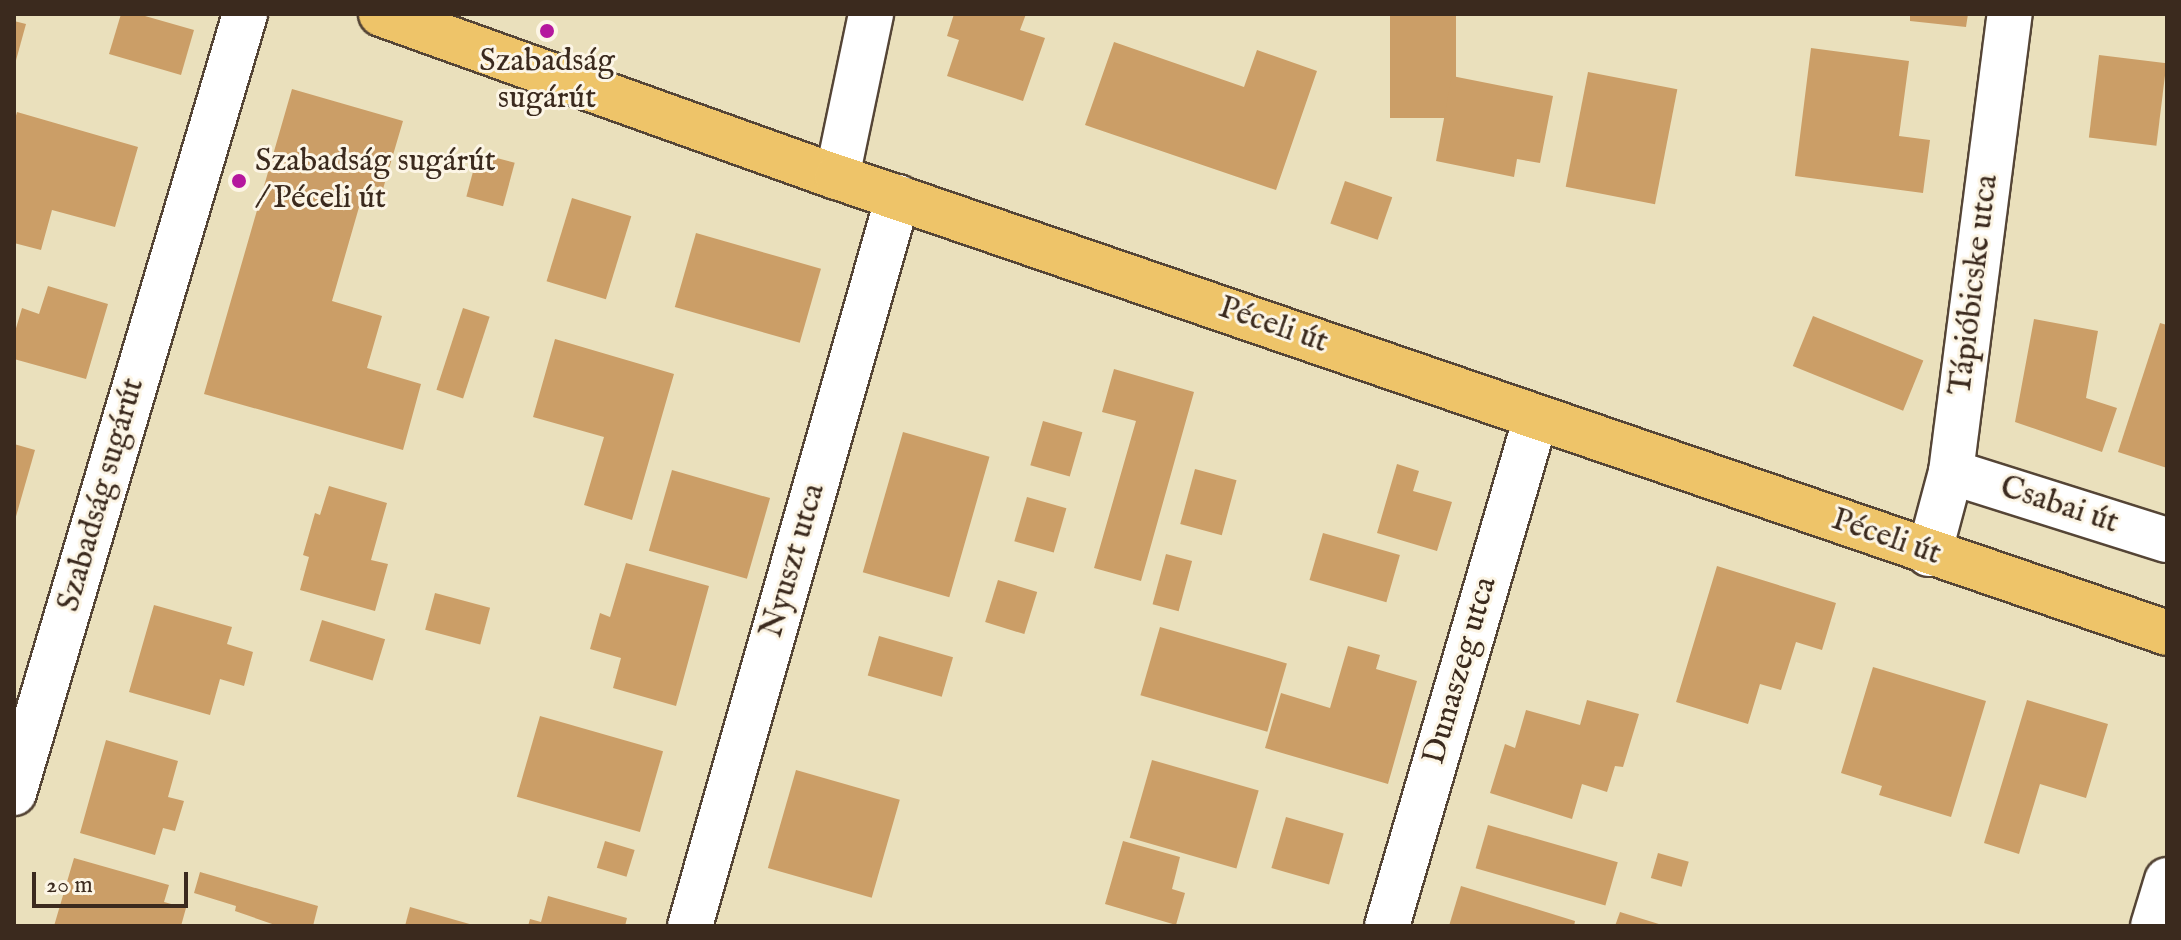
<!DOCTYPE html>
<html>
<head>
<meta charset="utf-8">
<style>
  body { margin:0 }
  #map { position:relative; width:2181px; height:940px; overflow:hidden; background:#eae0bc; font-family:"IM FELL English",serif }
  div>[style] { position:absolute }
  .building>* { inset:0; background:#cb9e67; transform-origin:0 0 }
  .roads { filter:drop-shadow(2px 0 #554536) drop-shadow(-2px 0 #554536) drop-shadow(0 2px #554536) drop-shadow(0 -2px #554536) }
  .minor>* { height:44px; margin:-22px; padding:0 22px; transform-origin:22px; border-radius:22px; background:#fff }
  .major>* { height:44px; margin:-22px; padding:0 22px; transform-origin:22px; border-radius:22px; background:#eec469 }
  .dots>* { width:22px; height:22px; translate:-50% -50%; box-sizing:border-box; border:4px solid #fcf5e5; border-radius:50% }
  span { translate:-50% -50%; white-space:nowrap; text-align:center; line-height:1.15; -webkit-text-stroke:6px #fcf5e5; paint-order:stroke }
  .poi-label { font-size:32px; color:#3b2a1e }
  .left { translate:0 -50%; text-align:left }
  .street-label { font-size:32px; color:#3b2a1e }
  .frame { position:absolute; inset:0; border:16px solid #3b2a1e; pointer-events:none }
  .scale { position:absolute; left:32px; top:872px; width:156px; height:36px; box-sizing:border-box; border:4px solid #3b2a1e; border-top:0; padding-left:10px; font-size:24px; line-height:28px; white-space:nowrap; color:#3b2a1e; -webkit-text-stroke:6px #fcf5e5; paint-order:stroke }
</style>
</head>
<body>
<div id="map">
  <div class="building">
    <i style="clip-path:polygon(121px 14px,138px 14px,194px 30px,181px 75px,109px 54px)"></i>
    <i style="clip-path:polygon(954px 14px,1026px 14px,1020px 30px,1045px 38px,1023px 101px,947px 76px,959px 40px,947px 36px)"></i>
    <i style="left:1390px;top:14px;width:66px;height:104px"></i>
    <i style="clip-path:polygon(1910px 14px,1968px 14px,1966px 27px,1910px 21px)"></i>
    <i style="clip-path:polygon(14px 21px,26px 24px,15px 64px,14px 64px)"></i>
    <i style="clip-path:polygon(1114px 42px,1244px 87px,1257px 50px,1317px 71px,1276px 190px,1085px 125px)"></i>
    <i style="clip-path:polygon(1811px 48px,1909px 61px,1899px 136px,1930px 140px,1923px 193px,1795px 176px)"></i>
    <i style="left:2099px;top:55px;width:68px;height:83px;rotate:7deg"></i>
    <i style="left:1588px;top:72px;width:91px;height:117px;rotate:11deg"></i>
    <i style="clip-path:polygon(1452px 76px,1553px 96px,1540px 163px,1517px 159px,1514px 177px,1436px 161px)"></i>
    <i style="clip-path:polygon(292px 89px,403px 121px,383px 189px,366px 183px,332px 301px,382px 316px,367px 368px,421px 384px,403px 450px,204px 394px)"></i>
    <i style="clip-path:polygon(17px 112px,138px 147px,115px 227px,52px 210px,41px 250px,14px 243px,14px 123px)"></i>
    <i style="left:478px;top:153px;width:38px;height:45px;rotate:15deg"></i>
    <i style="left:1345px;top:181px;width:50px;height:45px;rotate:19deg"></i>
    <i style="left:572px;top:198px;width:62px;height:87px;rotate:17deg"></i>
    <i style="left:696px;top:233px;width:130px;height:77px;rotate:16deg"></i>
    <i style="clip-path:polygon(48px 286px,108px 304px,86px 379px,14px 359px,14px 335px,22px 308px,39px 314px)"></i>
    <i style="left:463px;top:308px;width:28px;height:86px;rotate:18deg"></i>
    <i style="left:1813px;top:316px;width:119px;height:54px;rotate:22deg"></i>
    <i style="clip-path:polygon(2034px 319px,2098px 331px,2086px 398px,2117px 408px,2102px 452px,2015px 422px)"></i>
    <i style="clip-path:polygon(2160px 323px,2167px 325px,2167px 468px,2118px 452px)"></i>
    <i style="clip-path:polygon(555px 339px,674px 374px,632px 520px,584px 505px,604px 437px,533px 417px)"></i>
    <i style="clip-path:polygon(1114px 369px,1194px 392px,1141px 581px,1094px 568px,1136px 421px,1102px 412px)"></i>
    <i style="left:1043px;top:421px;width:41px;height:46px;rotate:16deg"></i>
    <i style="left:903px;top:432px;width:90px;height:146px;rotate:16deg"></i>
    <i style="clip-path:polygon(14px 444px,35px 450px,15px 520px,14px 520px)"></i>
    <i style="clip-path:polygon(1397px 464px,1419px 471px,1413px 491px,1452px 502px,1437px 551px,1377px 533px)"></i>
    <i style="left:1195px;top:469px;width:43px;height:57px;rotate:15deg"></i>
    <i style="left:672px;top:470px;width:102px;height:84px;rotate:16deg"></i>
    <i style="clip-path:polygon(329px 486px,387px 503px,371px 560px,388px 564px,375px 611px,300px 590px,309px 557px,303px 555px,315px 513px,320px 515px)"></i>
    <i style="left:1027px;top:497px;width:41px;height:46px;rotate:16deg"></i>
    <i style="left:1323px;top:533px;width:80px;height:49px;rotate:16deg"></i>
    <i style="left:1166px;top:554px;width:27px;height:52px;rotate:15deg"></i>
    <i style="clip-path:polygon(626px 563px,709px 586px,676px 706px,613px 688px,621px 658px,590px 649px,600px 613px,610px 617px)"></i>
    <i style="clip-path:polygon(1717px 566px,1836px 603px,1822px 650px,1796px 642px,1781px 690px,1760px 684px,1748px 724px,1676px 702px)"></i>
    <i style="left:998px;top:580px;width:41px;height:44px;rotate:17deg"></i>
    <i style="left:435px;top:593px;width:57px;height:38px;rotate:15deg"></i>
    <i style="clip-path:polygon(154px 605px,232px 627px,227px 644px,253px 652px,244px 686px,220px 679px,210px 715px,129px 692px)"></i>
    <i style="left:322px;top:620px;width:66px;height:43px;rotate:17deg"></i>
    <i style="left:1160px;top:627px;width:132px;height:71px;rotate:16deg"></i>
    <i style="left:879px;top:636px;width:77px;height:41px;rotate:16deg"></i>
    <i style="clip-path:polygon(1348px 646px,1380px 655px,1376px 669px,1417px 681px,1388px 784px,1265px 748px,1281px 693px,1330px 708px)"></i>
    <i style="clip-path:polygon(1873px 667px,1986px 701px,1951px 817px,1879px 795px,1882px 786px,1841px 773px)"></i>
    <i style="clip-path:polygon(1587px 700px,1639px 714px,1623px 767px,1615px 766px,1607px 792px,1582px 784px,1572px 819px,1490px 793px,1505px 744px,1515px 748px,1526px 710px,1580px 725px)"></i>
    <i style="clip-path:polygon(2027px 700px,2108px 724px,2086px 798px,2040px 784px,2019px 854px,1984px 843px)"></i>
    <i style="left:540px;top:716px;width:128px;height:84px;rotate:16deg"></i>
    <i style="clip-path:polygon(106px 740px,178px 761px,168px 797px,184px 801px,175px 831px,163px 828px,155px 855px,80px 833px)"></i>
    <i style="left:1152px;top:760px;width:111px;height:81px;rotate:16deg"></i>
    <i style="left:796px;top:770px;width:108px;height:102px;rotate:16deg"></i>
    <i style="left:1286px;top:817px;width:60px;height:53px;rotate:16deg"></i>
    <i style="left:1488px;top:825px;width:135px;height:45px;rotate:16deg"></i>
    <i style="left:605px;top:841px;width:31px;height:28px;rotate:17deg"></i>
    <i style="clip-path:polygon(1123px 841px,1180px 857px,1172px 889px,1185px 893px,1176px 925px,1105px 904px)"></i>
    <i style="left:1658px;top:853px;width:32px;height:26px;rotate:16deg"></i>
    <i style="clip-path:polygon(74px 858px,169px 885px,164px 902px,186px 908px,181px 926px,54px 926px)"></i>
    <i style="clip-path:polygon(200px 872px,318px 906px,313px 926px,278px 926px,235px 911px,236px 906px,194px 893px)"></i>
    <i style="clip-path:polygon(1461px 886px,1575px 921px,1574px 926px,1449px 926px)"></i>
    <i style="clip-path:polygon(548px 896px,627px 918px,625px 926px,528px 926px,530px 919px,541px 922px)"></i>
    <i style="clip-path:polygon(410px 907px,473px 925px,473px 926px,405px 926px)"></i>
    <i style="clip-path:polygon(1620px 912px,1662px 925px,1662px 926px,1615px 926px)"></i>
  </div>
  <div class="roads">
    <div class="minor">
      <i style="left:837px;top:177px;width:167px;rotate:-78.2deg"></i>
      <i style="left:1951px;top:472px;width:226px;rotate:17.5deg"></i>
      <i style="left:1929px;top:554px;width:85px;rotate:-75deg"></i>
      <i style="left:1951px;top:472px;width:462px;rotate:-82.7deg"></i>
      <i style="left:14px;top:793px;width:813px;rotate:-73.48deg"></i>
      <i style="left:690px;top:926px;width:758px;rotate:-74.08deg"></i>
      <i style="left:1387px;top:926px;width:530px;rotate:-73.68deg"></i>
      <i style="left:2153px;top:926px;width:48px;rotate:-73.1deg"></i>
    </div>
    <div class="major">
      <i style="left:381px;top:14px;width:484px;rotate:19.7deg"></i>
      <i style="left:837px;top:177px;width:1406px;rotate:18.92deg"></i>
    </div>
  </div>
  <div class="dots">
    <i style="left:547px;top:31px;background:#b5179e"></i>
    <i style="left:239px;top:181px;background:#b5179e"></i>
  </div>
  <div class="poi-label">
    <span style="left:547px;top:81px">Szabadság<br>sugárút</span>
    <span class="left" style="left:255px;top:181px">Szabadság sugárút<br>/ Péceli út</span>
  </div>
  <div class="street-label">
    <span style="left:1975px;top:285px;rotate:-83deg">Tápióbicske utca</span>
    <span style="left:1273px;top:326px;rotate:19deg">Péceli út</span>
    <span style="left:102px;top:495px;rotate:-74deg">Szabadság sugárút</span>
    <span style="left:2059px;top:506px;rotate:18deg">Csabai út</span>
    <span style="left:1886px;top:538px;rotate:19deg">Péceli út</span>
    <span style="left:794px;top:561px;rotate:-74deg">Nyuszt utca</span>
    <span style="left:1461px;top:671px;rotate:-74deg">Dunaszeg utca</span>
  </div>
  <div class="frame"></div>
  <div class="scale">20 m</div>
</div>
</body>
</html>
